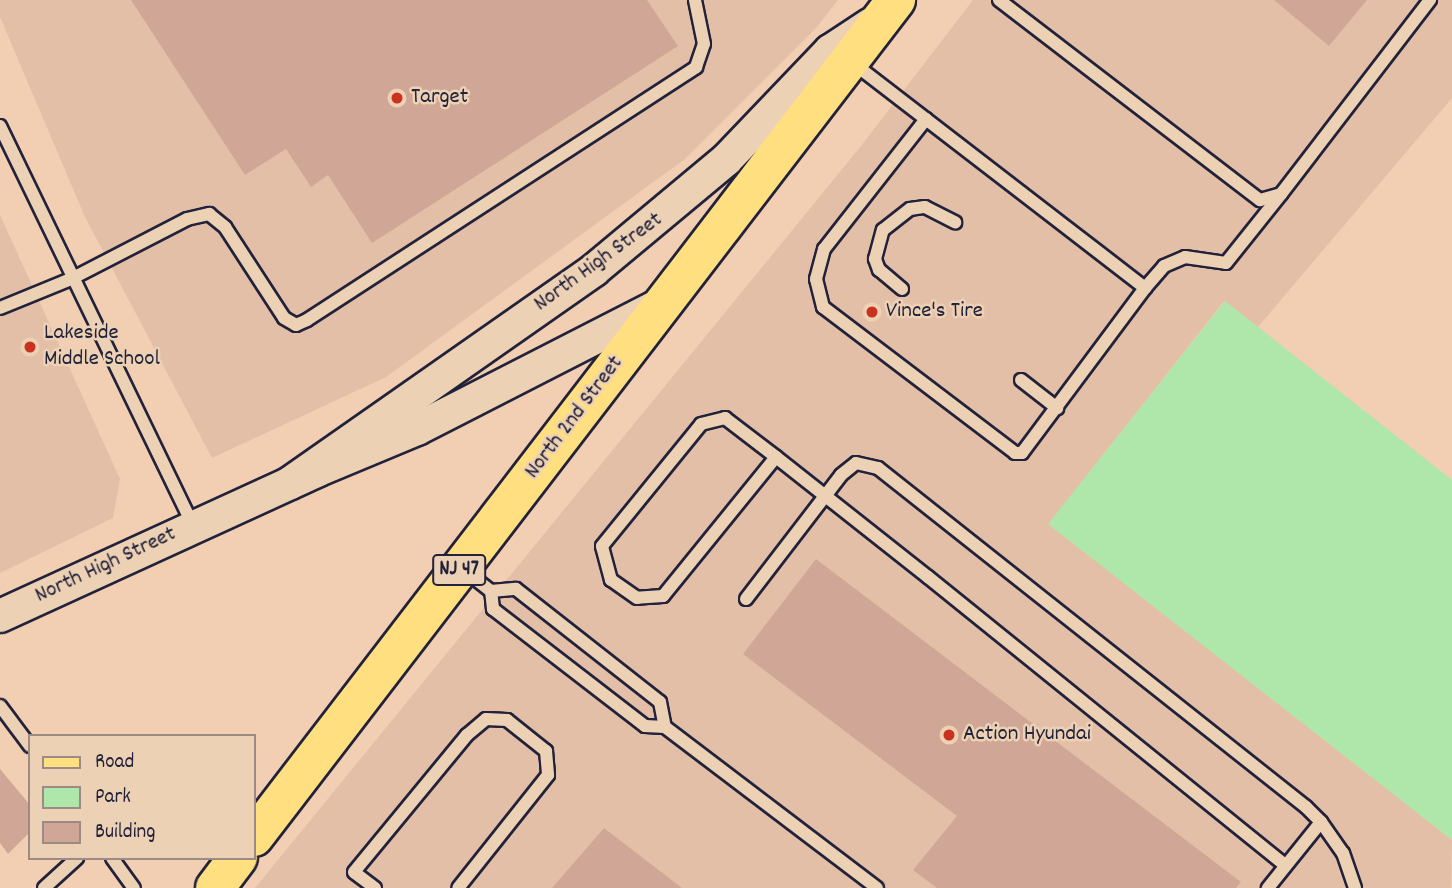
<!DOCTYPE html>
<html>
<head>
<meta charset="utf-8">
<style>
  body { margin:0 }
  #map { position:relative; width:1452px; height:888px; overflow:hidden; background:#f2ceb2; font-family:Dekko,sans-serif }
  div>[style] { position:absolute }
  .built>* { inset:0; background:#e4bfa8 }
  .green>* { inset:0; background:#afe6a9 }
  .building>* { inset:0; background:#d0a796 }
  .roads { filter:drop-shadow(2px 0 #22223b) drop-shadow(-2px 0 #22223b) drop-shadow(0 2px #22223b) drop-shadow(0 -2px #22223b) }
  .service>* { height:12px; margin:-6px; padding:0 6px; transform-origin:6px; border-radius:6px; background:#edd1b4 }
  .tertiary>* { height:32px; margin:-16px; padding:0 16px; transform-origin:16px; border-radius:16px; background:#edd1b4 }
  .primary>* { height:38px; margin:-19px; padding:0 19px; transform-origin:19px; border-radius:19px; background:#ffdf80 }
  .dots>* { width:19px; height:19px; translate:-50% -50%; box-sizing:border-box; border:4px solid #edd1b4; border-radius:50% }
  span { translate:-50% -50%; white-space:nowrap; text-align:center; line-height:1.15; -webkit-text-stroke:5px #edd1b4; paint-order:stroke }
  .shield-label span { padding:2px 5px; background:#edd1b4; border:2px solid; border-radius:5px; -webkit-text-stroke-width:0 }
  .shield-label { font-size:21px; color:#22223b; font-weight:700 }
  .poi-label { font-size:23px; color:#22223b }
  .left { translate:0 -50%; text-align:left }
  .street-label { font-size:23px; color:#22223b }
  .legend { position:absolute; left:28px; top:734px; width:228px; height:126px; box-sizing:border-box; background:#edd1b4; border:2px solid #9c8b84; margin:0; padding:9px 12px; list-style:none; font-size:21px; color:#22223b }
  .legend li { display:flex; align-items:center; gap:14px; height:35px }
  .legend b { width:35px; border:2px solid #9c8b84 }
</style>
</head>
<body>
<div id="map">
  <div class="built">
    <i style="clip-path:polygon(0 0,838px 0,817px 27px,685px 159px,386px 377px,212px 458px,85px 217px,0 17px)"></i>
    <i style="clip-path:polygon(973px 0,1452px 0,1452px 98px,1258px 327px,1224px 301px,1049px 524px,1452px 840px,1451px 888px,255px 888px,861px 146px)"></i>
    <i style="clip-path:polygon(0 215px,120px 479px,113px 518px,0 573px)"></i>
  </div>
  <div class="green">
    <i style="clip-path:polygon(1225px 301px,1452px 480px,1452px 840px,1048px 524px)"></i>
  </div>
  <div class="building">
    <i style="clip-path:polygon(131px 0,647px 0,678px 46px,372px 243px,328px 175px,311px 187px,286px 149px,245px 175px)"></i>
    <i style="clip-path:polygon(1274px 0,1367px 0,1329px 46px)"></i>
    <i style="clip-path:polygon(816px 559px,1241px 882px,1236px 888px,937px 888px,913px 870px,957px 816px,743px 654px)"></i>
    <i style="clip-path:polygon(0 769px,30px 805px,30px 832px,8px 854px,0 843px)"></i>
    <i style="clip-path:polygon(604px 828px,682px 888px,552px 888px)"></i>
  </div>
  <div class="roads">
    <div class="service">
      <i style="left:999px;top:0;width:329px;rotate:37.5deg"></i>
      <i style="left:1260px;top:200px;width:22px;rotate:-16deg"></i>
      <i style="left:1281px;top:194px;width:245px;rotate:-52.5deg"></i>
      <i style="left:853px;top:63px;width:369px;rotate:37.6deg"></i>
      <i style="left:1145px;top:288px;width:29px;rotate:-49deg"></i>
      <i style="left:1164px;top:266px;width:23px;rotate:-23deg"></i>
      <i style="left:1185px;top:257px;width:41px;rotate:8.3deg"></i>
      <i style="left:1226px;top:263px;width:88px;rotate:-51.4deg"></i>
      <i style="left:926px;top:119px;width:165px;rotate:128.1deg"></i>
      <i style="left:824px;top:249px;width:31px;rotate:105deg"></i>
      <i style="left:816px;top:279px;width:29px;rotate:76deg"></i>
      <i style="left:823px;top:307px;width:241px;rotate:37.2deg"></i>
      <i style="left:1015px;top:453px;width:7px"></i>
      <i style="left:1022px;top:453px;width:206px;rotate:-53.3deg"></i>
      <i style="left:0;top:126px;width:444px;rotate:64.2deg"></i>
      <i style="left:902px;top:289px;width:30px;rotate:-140deg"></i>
      <i style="left:879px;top:270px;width:12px;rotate:-110deg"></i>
      <i style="left:875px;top:259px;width:30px;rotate:-75deg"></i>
      <i style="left:883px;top:230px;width:34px;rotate:-38deg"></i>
      <i style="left:910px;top:209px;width:15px;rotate:-8deg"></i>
      <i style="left:925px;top:207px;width:34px;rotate:27deg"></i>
      <i style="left:0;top:308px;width:77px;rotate:-22.2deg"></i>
      <i style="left:71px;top:279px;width:131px;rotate:-27.3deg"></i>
      <i style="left:187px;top:219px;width:23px;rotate:-13deg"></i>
      <i style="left:209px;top:214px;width:21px;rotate:39deg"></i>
      <i style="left:225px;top:227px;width:108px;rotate:57deg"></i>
      <i style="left:284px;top:318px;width:14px;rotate:30deg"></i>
      <i style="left:296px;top:325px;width:12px;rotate:-24deg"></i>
      <i style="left:307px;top:320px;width:464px;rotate:-33deg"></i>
      <i style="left:696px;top:67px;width:24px;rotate:-71deg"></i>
      <i style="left:704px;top:44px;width:45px;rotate:-101.6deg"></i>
      <i style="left:1021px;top:380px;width:46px;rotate:37.9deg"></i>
      <i style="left:776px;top:457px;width:179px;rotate:129.1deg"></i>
      <i style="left:663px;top:596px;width:26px;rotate:176deg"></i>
      <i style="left:637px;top:598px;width:32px;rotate:-145deg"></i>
      <i style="left:611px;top:580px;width:35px;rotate:-105deg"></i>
      <i style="left:602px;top:546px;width:157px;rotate:-50.9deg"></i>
      <i style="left:701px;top:424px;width:25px;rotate:-14deg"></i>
      <i style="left:725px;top:418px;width:64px;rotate:37.4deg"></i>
      <i style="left:776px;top:457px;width:194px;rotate:38.3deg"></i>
      <i style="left:928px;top:577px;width:459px;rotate:38.9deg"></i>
      <i style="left:464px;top:570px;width:34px;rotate:38deg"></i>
      <i style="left:491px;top:591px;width:25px;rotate:-5deg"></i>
      <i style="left:516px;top:589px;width:183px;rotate:38.1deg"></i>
      <i style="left:660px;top:702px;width:25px;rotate:79deg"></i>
      <i style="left:665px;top:727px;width:20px;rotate:-177deg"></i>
      <i style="left:645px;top:726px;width:192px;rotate:-142.4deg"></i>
      <i style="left:493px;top:609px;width:18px;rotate:-96deg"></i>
      <i style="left:746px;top:599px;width:156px;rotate:-52.5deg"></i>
      <i style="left:841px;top:475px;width:19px;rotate:-39deg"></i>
      <i style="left:856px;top:463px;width:23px;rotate:13deg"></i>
      <i style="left:878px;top:468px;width:546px;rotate:38.38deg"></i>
      <i style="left:1306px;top:807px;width:21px;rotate:45deg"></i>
      <i style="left:1321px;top:822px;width:85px;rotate:128.8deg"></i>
      <i style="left:0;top:706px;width:50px;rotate:53.1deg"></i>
      <i style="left:665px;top:727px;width:266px;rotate:37.2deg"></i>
      <i style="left:1321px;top:822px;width:38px;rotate:55deg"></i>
      <i style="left:1343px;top:853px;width:37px;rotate:71deg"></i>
      <i style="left:112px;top:858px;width:37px;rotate:54deg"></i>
      <i style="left:44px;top:888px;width:45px;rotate:-42.3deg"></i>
      <i style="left:375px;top:888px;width:26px;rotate:-143deg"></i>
      <i style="left:354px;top:872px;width:178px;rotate:-50.5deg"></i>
      <i style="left:467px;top:735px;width:25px;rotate:-40deg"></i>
      <i style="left:486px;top:719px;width:21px;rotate:3deg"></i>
      <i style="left:507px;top:720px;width:50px;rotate:38.5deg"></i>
      <i style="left:546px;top:751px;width:24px;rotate:85deg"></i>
      <i style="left:548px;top:775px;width:144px;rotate:128.5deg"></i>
    </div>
    <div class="tertiary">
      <i style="left:290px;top:483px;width:371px;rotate:-35deg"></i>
      <i style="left:594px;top:270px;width:172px;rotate:-39.8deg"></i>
      <i style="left:726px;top:160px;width:151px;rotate:-46.3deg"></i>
      <i style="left:830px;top:51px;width:49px;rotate:-33.4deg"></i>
      <i style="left:0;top:616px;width:348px;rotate:-24.6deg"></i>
      <i style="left:316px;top:471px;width:109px;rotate:-22.6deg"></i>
      <i style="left:417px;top:429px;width:276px;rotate:-27.1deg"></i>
    </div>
    <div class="primary">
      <i style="left:254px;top:837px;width:1055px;rotate:-52.51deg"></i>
      <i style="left:215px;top:888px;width:38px;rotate:-53deg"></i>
    </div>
  </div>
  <div class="dots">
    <i style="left:397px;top:98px;background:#c8321e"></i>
    <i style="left:872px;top:312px;background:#c8321e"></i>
    <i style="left:30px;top:347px;background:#c8321e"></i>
    <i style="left:949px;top:735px;background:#c8321e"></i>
  </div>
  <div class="shield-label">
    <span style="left:459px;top:570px">NJ 47</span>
  </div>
  <div class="poi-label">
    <span class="left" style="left:411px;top:98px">Target</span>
    <span class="left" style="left:886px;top:312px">Vince's Tire</span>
    <span class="left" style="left:44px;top:347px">Lakeside<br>Middle School</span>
    <span class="left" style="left:963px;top:735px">Action Hyundai</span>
  </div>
  <div class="street-label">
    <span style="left:599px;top:263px;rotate:-36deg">North High Street</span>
    <span style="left:575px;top:418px;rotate:-53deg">North 2nd Street</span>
    <span style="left:106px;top:566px;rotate:-25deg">North High Street</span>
  </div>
  <ul class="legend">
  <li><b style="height:9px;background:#ffdf80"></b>Road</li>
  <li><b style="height:19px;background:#afe6a9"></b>Park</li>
  <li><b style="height:19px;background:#d0a796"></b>Building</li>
  </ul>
</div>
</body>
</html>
